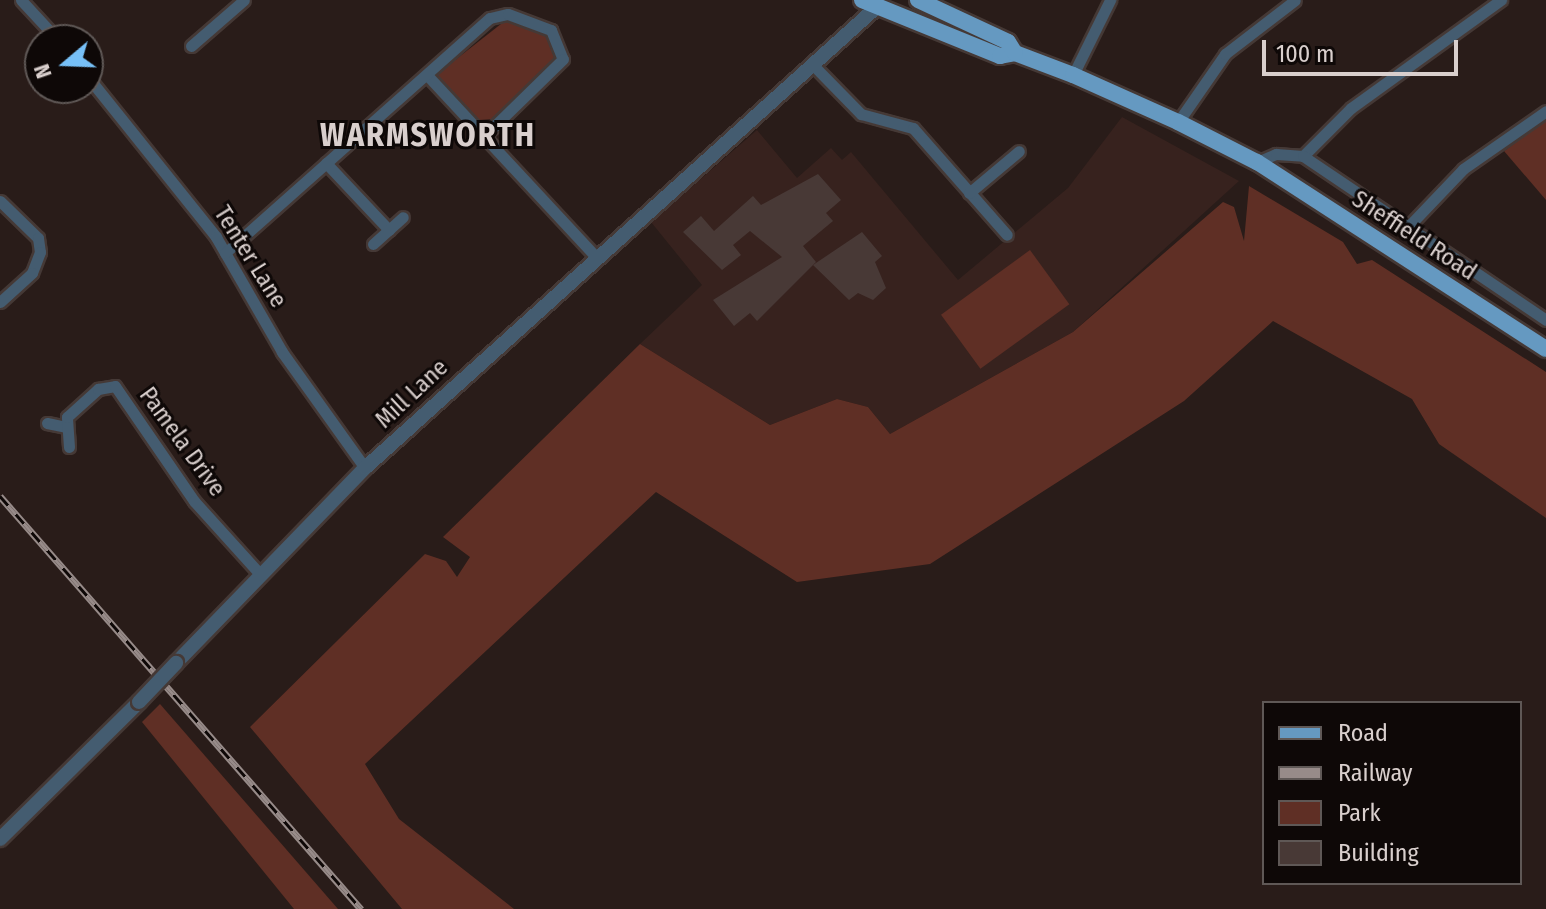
<!DOCTYPE html>
<html>
<head>
<meta charset="utf-8">
<style>
  body { margin:0 }
  #map { position:relative; width:1546px; height:909px; overflow:hidden; background:#291c19; font-family:"Fira Sans Condensed",sans-serif }
  div>[style] { position:absolute }
  .built>* { inset:0; background:#37221e }
  .green>* { inset:0; background:#5f2f25; transform-origin:0 0 }
  .building>* { inset:0; background:#483936 }
  .roads { filter:drop-shadow(2px 0 #453936) drop-shadow(-2px 0 #453936) drop-shadow(0 2px #453936) drop-shadow(0 -2px #453936) }
  .minor>* { height:11px; margin:-5.5px; padding:0 5.5px; transform-origin:5.5px; border-radius:5.5px; background:#445c70 }
  .tertiary>* { height:14px; margin:-7px; padding:0 7px; transform-origin:7px; border-radius:7px; background:#445c70 }
  .primary>* { height:16px; margin:-8px; padding:0 8px; transform-origin:8px; border-radius:8px; background:#6599c1 }
  .rail>* { height:7px; margin-top:-3.5px; transform-origin:0; background:repeating-linear-gradient(90deg,#0e0807 0 12px,#978b89 0 24px); box-sizing:border-box; border-block:2px solid #978b89 }
  .bridges { filter:drop-shadow(2px 0 #453936) drop-shadow(-2px 0 #453936) drop-shadow(0 2px #453936) drop-shadow(0 -2px #453936) }
  .tertiary-bridge>* { height:14px; margin:-7px; padding:0 7px; transform-origin:7px; border-radius:7px; background:#445c70 }
  span { translate:-50% -50%; white-space:nowrap; text-align:center; line-height:1.15; -webkit-text-stroke:6px #0e0807; paint-order:stroke }
  .street-label { font-size:24px; color:#d9cfcd }
  .district-label { font-size:32px; color:#d9cfcd; font-weight:700; letter-spacing:2px }
  .legend { position:absolute; left:1262px; top:701px; width:260px; height:184px; box-sizing:border-box; background:#0e0807; border:2px solid #5f5856; margin:0; padding:10px 14px; list-style:none; font-size:24px; color:#d9cfcd }
  .legend li { display:flex; align-items:center; gap:16px; height:40px }
  .legend b { width:40px; border:2px solid #5f5856 }
  .north { position:absolute; left:24px; top:24px; width:80px; height:80px; box-sizing:border-box; background:#0e0807; border:2px solid #5f5856; border-radius:50%; rotate:251deg; font-size:22px; font-weight:700; line-height:32px; text-align:center; color:#d9cfcd }
  .north::after { content:''; display:block; margin:auto; width:28px; height:36px; background:#77c0f7; clip-path:polygon(50% 0,100% 100%,50% 72%,0 100%) }
  .scale { position:absolute; left:1262px; top:40px; width:196px; height:36px; box-sizing:border-box; border:4px solid #d9cfcd; border-top:0; padding-left:10px; font-size:24px; line-height:28px; white-space:nowrap; color:#d9cfcd; -webkit-text-stroke:6px #0e0807; paint-order:stroke }
</style>
</head>
<body>
<div id="map">
  <div class="built">
    <i style="clip-path:polygon(1122px 117px,1239px 181px,1073px 332px,890px 434px,868px 407px,837px 399px,770px 425px,640px 344px,702px 285px,651px 222px,757px 130px,797px 178px,831px 148px,842px 160px,851px 152px,958px 280px,1068px 188px)"></i>
  </div>
  <div class="green">
    <i style="clip-path:polygon(506px 20px,548px 35px,556px 62px,495px 119px,479px 120px,436px 75px)"></i>
    <i style="clip-path:polygon(1546px 120px,1546px 200px,1504px 151px)"></i>
    <i style="clip-path:polygon(1249px 186px,1343px 242px,1357px 264px,1372px 260px,1546px 372px,1546px 518px,1439px 444px,1412px 399px,1273px 321px,1184px 401px,930px 564px,797px 582px,656px 492px,365px 764px,399px 819px,514px 909px,402px 909px,250px 727px,425px 554px,446px 561px,457px 577px,470px 557px,443px 537px,640px 344px,770px 425px,837px 399px,868px 407px,890px 434px,1073px 332px,1223px 202px,1234px 207px,1244px 241px)"></i>
    <i style="left:1030px;top:250px;width:67px;height:110px;rotate:54deg"></i>
    <i style="clip-path:polygon(160px 704px,338px 909px,294px 909px,142px 722px)"></i>
  </div>
  <div class="building">
    <i style="clip-path:polygon(818px 174px,841px 200px,826px 213px,833px 221px,803px 246px,816px 262px,757px 321px,750px 313px,734px 326px,713px 300px,782px 257px,750px 231px,733px 245px,741px 255px,722px 270px,683px 232px,701px 216px,714px 231px,753px 196px,761px 205px)"></i>
    <i style="clip-path:polygon(862px 232px,882px 256px,875px 262px,886px 288px,873px 300px,858px 293px,849px 300px,813px 265px)"></i>
  </div>
  <div class="roads">
    <div class="minor">
      <i style="left:21px;top:0;width:54px;rotate:47.2deg"></i>
      <i style="left:191px;top:46px;width:70px;rotate:-41deg"></i>
      <i style="left:813px;top:65px;width:69px;rotate:45.6deg"></i>
      <i style="left:861px;top:114px;width:54px;rotate:15.1deg"></i>
      <i style="left:913px;top:128px;width:142px;rotate:48.7deg"></i>
      <i style="left:427px;top:75px;width:247px;rotate:47.1deg"></i>
      <i style="left:1073px;top:75px;width:84px;rotate:-63.7deg"></i>
      <i style="left:88px;top:77px;width:205px;rotate:51.3deg"></i>
      <i style="left:216px;top:237px;width:133px;rotate:60.1deg"></i>
      <i style="left:282px;top:352px;width:143px;rotate:54.4deg"></i>
      <i style="left:1178px;top:122px;width:83px;rotate:-55.3deg"></i>
      <i style="left:1225px;top:54px;width:88px;rotate:-37.6deg"></i>
      <i style="left:1303px;top:156px;width:68px;rotate:-45deg"></i>
      <i style="left:1351px;top:108px;width:185px;rotate:-35.8deg"></i>
      <i style="left:1257px;top:162px;width:21px;rotate:-23deg"></i>
      <i style="left:1276px;top:154px;width:27px;rotate:4deg"></i>
      <i style="left:1303px;top:156px;width:293px;rotate:34deg"></i>
      <i style="left:326px;top:163px;width:92px;rotate:46.8deg"></i>
      <i style="left:969px;top:193px;width:65px;rotate:-40deg"></i>
      <i style="left:0;top:201px;width:53px;rotate:44.2deg"></i>
      <i style="left:38px;top:238px;width:14px;rotate:82deg"></i>
      <i style="left:40px;top:252px;width:22px;rotate:111deg"></i>
      <i style="left:32px;top:273px;width:43px;rotate:137.8deg"></i>
      <i style="left:1405px;top:230px;width:84px;rotate:-46.4deg"></i>
      <i style="left:1463px;top:169px;width:101px;rotate:-34.9deg"></i>
      <i style="left:373px;top:244px;width:40px;rotate:-42deg"></i>
      <i style="left:225px;top:253px;width:354px;rotate:-41.6deg"></i>
      <i style="left:490px;top:18px;width:18px;rotate:-13deg"></i>
      <i style="left:508px;top:14px;width:46px;rotate:20.4deg"></i>
      <i style="left:551px;top:30px;width:31px;rotate:68deg"></i>
      <i style="left:563px;top:59px;width:109px;rotate:135.7deg"></i>
      <i style="left:47px;top:423px;width:19px;rotate:12deg"></i>
      <i style="left:69px;top:447px;width:30px;rotate:-94deg"></i>
      <i style="left:67px;top:417px;width:42px;rotate:-42.1deg"></i>
      <i style="left:98px;top:389px;width:17px;rotate:-10deg"></i>
      <i style="left:115px;top:386px;width:140px;rotate:55.5deg"></i>
      <i style="left:194px;top:501px;width:98px;rotate:47.9deg"></i>
    </div>
    <div class="tertiary">
      <i style="left:176px;top:663px;width:272px;rotate:-45.9deg"></i>
      <i style="left:365px;top:468px;width:690px;rotate:-42.01deg"></i>
      <i style="left:0;top:839px;width:195px;rotate:-44.6deg"></i>
    </div>
    <div class="primary">
      <i style="left:862px;top:0;width:149px;rotate:22.1deg"></i>
      <i style="left:1000px;top:56px;width:15px;rotate:-11deg"></i>
      <i style="left:1015px;top:53px;width:62px;rotate:20.8deg"></i>
      <i style="left:1073px;top:75px;width:115px;rotate:24.1deg"></i>
      <i style="left:1178px;top:122px;width:89px;rotate:26.9deg"></i>
      <i style="left:1257px;top:162px;width:344px;rotate:32.9deg"></i>
      <i style="left:918px;top:0;width:99px;rotate:25deg"></i>
      <i style="left:1008px;top:42px;width:13px;rotate:58deg"></i>
    </div>
  </div>
  <div class="rail">
    <i style="left:0;top:496px;width:549px;rotate:48.84deg"></i>
  </div>
  <div class="bridges">
    <div class="tertiary-bridge">
      <i style="left:139px;top:702px;width:54px;rotate:-46.5deg"></i>
    </div>
  </div>
  <div class="street-label">
    <span style="left:1414px;top:236px;rotate:33deg">Sheffield Road</span>
    <span style="left:250px;top:257px;rotate:58deg">Tenter Lane</span>
    <span style="left:412px;top:394px;rotate:-43deg">Mill Lane</span>
    <span style="left:182px;top:442px;rotate:54deg">Pamela Drive</span>
  </div>
  <div class="district-label">
    <span style="left:428px;top:135px">WARMSWORTH</span>
  </div>
  <ul class="legend">
  <li><b style="height:10px;background:#6599c1"></b>Road</li>
  <li><b style="height:10px;background:#978b89"></b>Railway</li>
  <li><b style="height:22px;background:#5f2f25"></b>Park</li>
  <li><b style="height:22px;background:#483936"></b>Building</li>
  </ul>
  <div class="north">N</div>
  <div class="scale">100 m</div>
</div>
</body>
</html>
